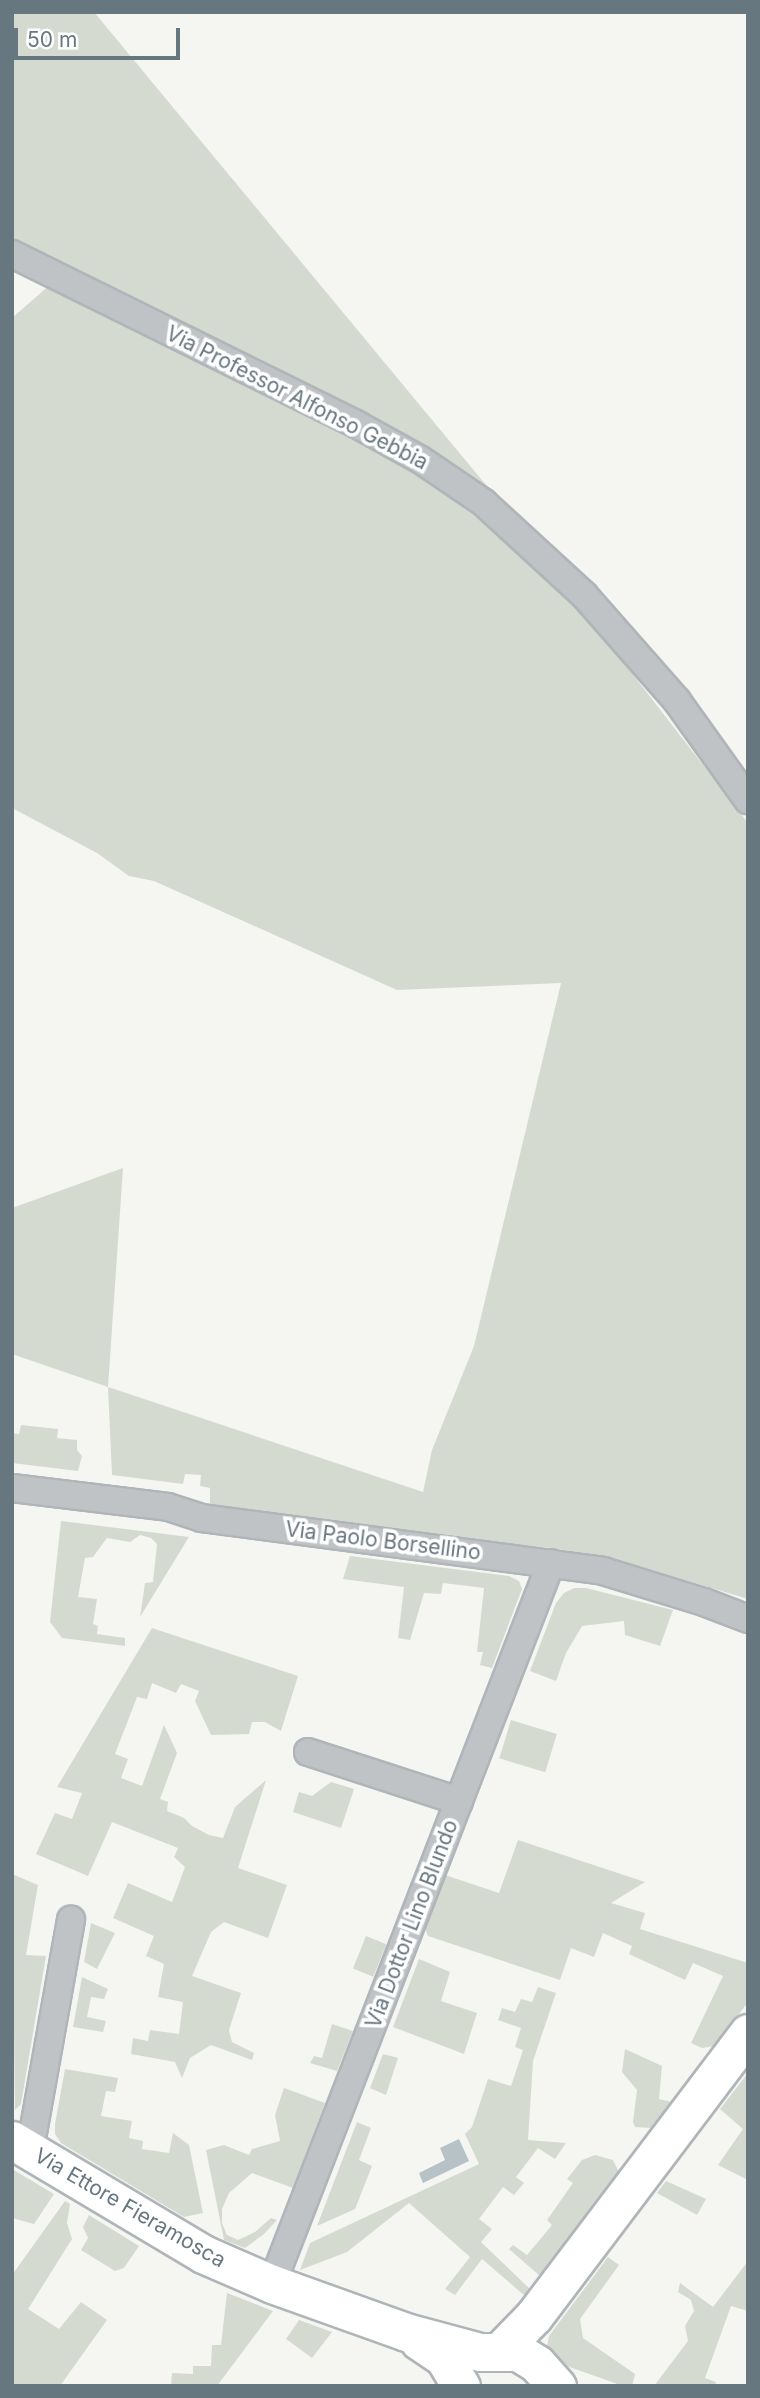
<!DOCTYPE html>
<html>
<head>
<meta charset="utf-8">
<style>
  body { margin:0 }
  #map { position:relative; width:760px; height:2398px; overflow:hidden; background:#f5f5f2; font-family:Inter,sans-serif }
  div>[style] { position:absolute }
  .green>* { inset:0; background:#d5dad1; transform-origin:0 0 }
  .water>* { inset:0; background:#b6c2c5 }
  .roads { filter:drop-shadow(2px 0 #afb5b8) drop-shadow(-2px 0 #afb5b8) drop-shadow(0 2px #afb5b8) drop-shadow(0 -2px #afb5b8) }
  .minor>* { height:26px; margin:-13px; padding:0 13px; transform-origin:13px; border-radius:13px; background:#bfc3c6 }
  .secondary>* { height:37px; margin:-18.5px; padding:0 18.5px; transform-origin:18.5px; border-radius:18.5px; background:#fff }
  span { translate:-50% -50%; white-space:nowrap; text-align:center; line-height:1.15; -webkit-text-stroke:7px #fff; paint-order:stroke }
  .street-label { font-size:21px; color:#677780 }
  .frame { position:absolute; inset:0; border:14px solid #677780; pointer-events:none }
  .scale { position:absolute; left:14px; top:28px; width:166px; height:32px; box-sizing:border-box; border:4px solid #677780; border-top:0; padding-left:9px; font-size:21px; line-height:24px; white-space:nowrap; color:#677780; -webkit-text-stroke:5px #fff; paint-order:stroke }
</style>
</head>
<body>
<div id="map">
  <div class="green">
    <i style="clip-path:polygon(12px 12px,94px 12px,491px 491px,357px 412px,12px 245px)"></i>
    <i style="clip-path:polygon(52px 283px,390px 454px,495px 531px,593px 623px,748px 823px,748px 1599px,609px 1557px,551px 1548px,236px 1515px,210px 1505px,210px 1488px,200px 1486px,201px 1475px,185px 1474px,183px 1484px,112px 1475px,108px 1387px,12px 1354px,12px 1208px,123px 1168px,108px 1387px,423px 1492px,432px 1450px,474px 1346px,561px 983px,397px 990px,154px 881px,129px 876px,97px 853px,12px 808px,12px 318px)"></i>
    <i style="clip-path:polygon(21px 1425px,58px 1429px,57px 1438px,77px 1440px,77px 1450px,82px 1456px,78px 1471px,12px 1463px,12px 1433px,19px 1434px)"></i>
    <i style="clip-path:polygon(61px 1521px,189px 1537px,140px 1617px,145px 1583px,153px 1582px,157px 1544px,151px 1538px,140px 1535px,130px 1542px,107px 1538px,93px 1557px,85px 1558px,78px 1597px,97px 1599px,93px 1624px,98px 1626px,97px 1634px,125px 1638px,125px 1646px,62px 1638px,50px 1622px)"></i>
    <i style="clip-path:polygon(350px 1556px,509px 1576px,519px 1581px,522px 1589px,492px 1668px,480px 1665px,483px 1652px,477px 1652px,484px 1588px,443px 1583px,441px 1594px,424px 1593px,410px 1640px,398px 1638px,404px 1587px,343px 1579px)"></i>
    <i style="clip-path:polygon(574px 1588px,586px 1588px,673px 1610px,660px 1646px,625px 1635px,624px 1621px,582px 1626px,566px 1653px,556px 1681px,530px 1671px,556px 1603px,564px 1593px)"></i>
    <i style="clip-path:polygon(152px 1628px,298px 1676px,281px 1731px,265px 1722px,252px 1722px,249px 1734px,211px 1735px,195px 1701px,199px 1691px,181px 1684px,176px 1693px,152px 1683px,147px 1699px,137px 1697px,115px 1754px,128px 1759px,121px 1778px,142px 1786px,164px 1725px,177px 1753px,160px 1799px,168px 1802px,167px 1811px,184px 1818px,192px 1826px,209px 1835px,223px 1838px,235px 1807px,266px 1780px,238px 1868px,287px 1885px,268px 1938px,224px 1922px,211px 1932px,192px 1976px,241px 1993px,229px 2030px,232px 2042px,254px 2053px,252px 2060px,211px 2045px,190px 2058px,182px 2078px,175px 2062px,131px 2054px,133px 2038px,148px 2041px,150px 2030px,179px 2034px,183px 2002px,158px 1997px,164px 1964px,146px 1956px,154px 1936px,113px 1918px,128px 1883px,172px 1902px,185px 1867px,174px 1857px,178px 1848px,112px 1822px,88px 1876px,36px 1854px,55px 1813px,72px 1819px,82px 1793px,57px 1787px)"></i>
    <i style="left:511px;top:1720px;width:48px;height:40px;rotate:17deg"></i>
    <i style="clip-path:polygon(331px 1782px,354px 1789px,341px 1828px,293px 1812px,299px 1792px,312px 1796px)"></i>
    <i style="clip-path:polygon(518px 1840px,645px 1882px,611px 1903px,645px 1913px,640px 1929px,748px 1963px,748px 2002px,715px 2046px,702px 2048px,691px 2043px,723px 1976px,693px 1963px,685px 1980px,629px 1954px,632px 1946px,603px 1933px,594px 1957px,571px 1948px,560px 1980px,428px 1936px,420px 1917px,442px 1874px,499px 1893px)"></i>
    <i style="clip-path:polygon(12px 1874px,38px 1885px,26px 1955px,46px 1956px,21px 2104px,15px 2110px)"></i>
    <i style="clip-path:polygon(91px 1923px,115px 1933px,97px 1969px,84px 1962px)"></i>
    <i style="left:366px;top:1936px;width:22px;height:35px;rotate:22deg"></i>
    <i style="clip-path:polygon(419px 1959px,450px 1972px,441px 2001px,477px 2013px,464px 2054px,393px 2027px)"></i>
    <i style="clip-path:polygon(82px 1977px,108px 1989px,104px 1999px,91px 1997px,87px 2017px,106px 2021px,103px 2032px,73px 2027px)"></i>
    <i style="clip-path:polygon(538px 1987px,556px 1993px,533px 2061px,528px 2140px,566px 2143px,555px 2159px,538px 2148px,516px 2177px,524px 2183px,514px 2195px,503px 2187px,479px 2219px,492px 2229px,481px 2242px,530px 2289px,525px 2296px,482px 2259px,455px 2295px,445px 2289px,470px 2257px,409px 2203px,347px 2252px,300px 2270px,310px 2243px,479px 2164px,465px 2134px,472px 2127px,488px 2079px,511px 2086px,523px 2050px,515px 2047px,521px 2028px,498px 2020px,502px 2008px,515px 2012px,521px 1999px,532px 2002px)"></i>
    <i style="clip-path:polygon(332px 2024px,353px 2031px,337px 2071px,310px 2063px,314px 2056px,322px 2058px)"></i>
    <i style="clip-path:polygon(625px 2049px,662px 2066px,659px 2099px,672px 2102px,652px 2128px,635px 2127px,633px 2122px,637px 2090px,622px 2072px)"></i>
    <i style="clip-path:polygon(383px 2054px,398px 2058px,386px 2095px,370px 2088px)"></i>
    <i style="clip-path:polygon(65px 2069px,118px 2078px,115px 2092px,106px 2091px,101px 2116px,132px 2121px,129px 2138px,143px 2141px,142px 2149px,169px 2153px,173px 2133px,189px 2145px,203px 2213px,184px 2217px,61px 2143px,55px 2134px,55px 2124px)"></i>
    <i style="clip-path:polygon(748px 2073px,748px 2180px,718px 2165px,743px 2129px,720px 2109px)"></i>
    <i style="clip-path:polygon(284px 2088px,325px 2103px,293px 2188px,252px 2173px,229px 2193px,222px 2209px,222px 2223px,227px 2235px,238px 2240px,255px 2232px,271px 2218px,277px 2220px,264px 2234px,245px 2248px,224px 2240px,206px 2150px,224px 2145px,249px 2155px,252px 2149px,280px 2141px,275px 2115px)"></i>
    <i style="clip-path:polygon(357px 2122px,371px 2128px,359px 2160px,372px 2166px,355px 2209px,317px 2226px)"></i>
    <i style="clip-path:polygon(595px 2155px,613px 2160px,619px 2172px,540px 2276px,509px 2249px,513px 2245px,527px 2255px,552px 2225px,547px 2220px,573px 2183px,567px 2179px,582px 2160px)"></i>
    <i style="clip-path:polygon(12px 2169px,54px 2194px,34px 2224px,12px 2218px)"></i>
    <i style="clip-path:polygon(666px 2181px,706px 2199px,697px 2215px,657px 2193px)"></i>
    <i style="clip-path:polygon(65px 2201px,70px 2204px,67px 2223px,72px 2239px,28px 2309px,59px 2329px,81px 2302px,107px 2320px,60px 2386px,12px 2386px,12px 2275px)"></i>
    <i style="clip-path:polygon(89px 2215px,139px 2246px,124px 2268px,115px 2271px,81px 2250px,88px 2238px,83px 2227px)"></i>
    <i style="clip-path:polygon(608px 2257px,619px 2265px,580px 2319px,583px 2338px,635px 2374px,632px 2386px,623px 2386px,561px 2364px,550px 2357px,547px 2347px,549px 2336px)"></i>
    <i style="clip-path:polygon(748px 2261px,748px 2311px,731px 2306px,705px 2378px,716px 2382px,715px 2386px,654px 2386px,688px 2341px,685px 2326px,694px 2311px,691px 2300px,678px 2292px,680px 2283px,713px 2307px)"></i>
    <i style="clip-path:polygon(227px 2293px,273px 2311px,217px 2386px,171px 2386px,172px 2373px,193px 2374px,193px 2366px,211px 2366px,212px 2345px,221px 2345px)"></i>
    <i style="clip-path:polygon(299px 2320px,332px 2332px,312px 2358px,286px 2339px)"></i>
  </div>
  <div class="water">
    <i style="clip-path:polygon(459px 2139px,469px 2161px,423px 2183px,419px 2173px,445px 2160px,440px 2148px)"></i>
  </div>
  <div class="roads">
    <div class="minor">
      <i style="left:12px;top:254px;width:384px;rotate:26.3deg"></i>
      <i style="left:356px;top:424px;width:74px;rotate:29deg"></i>
      <i style="left:421px;top:460px;width:76px;rotate:34.3deg"></i>
      <i style="left:484px;top:503px;width:136px;rotate:42.6deg"></i>
      <i style="left:584px;top:595px;width:141px;rotate:48.7deg"></i>
      <i style="left:677px;top:701px;width:122px;rotate:54.4deg"></i>
      <i style="left:12px;top:1488px;width:157px;rotate:6.9deg"></i>
      <i style="left:168px;top:1507px;width:36px;rotate:18deg"></i>
      <i style="left:202px;top:1518px;width:404px;rotate:7.5deg"></i>
      <i style="left:603px;top:1571px;width:106px;rotate:17.1deg"></i>
      <i style="left:704px;top:1602px;width:47px;rotate:21.1deg"></i>
      <i style="left:308px;top:1752px;width:159px;rotate:18deg"></i>
      <i style="left:30px;top:2150px;width:234px;rotate:-79.9deg"></i>
      <i style="left:272px;top:2284px;width:773px;rotate:-68.85deg"></i>
    </div>
    <div class="secondary">
      <i style="left:12px;top:2140px;width:222px;rotate:30.8deg"></i>
      <i style="left:203px;top:2254px;width:75px;rotate:23.5deg"></i>
      <i style="left:272px;top:2284px;width:142px;rotate:19.7deg"></i>
      <i style="left:406px;top:2332px;width:77px;rotate:15.1deg"></i>
      <i style="left:480px;top:2352px;width:38px"></i>
      <i style="left:518px;top:2352px;width:22px;rotate:32deg"></i>
      <i style="left:537px;top:2364px;width:30px;rotate:48deg"></i>
      <i style="left:419px;top:2341px;width:30px;rotate:34deg"></i>
      <i style="left:444px;top:2358px;width:33px;rotate:59deg"></i>
      <i style="left:499px;top:2352px;width:50px;rotate:-45.8deg"></i>
      <i style="left:534px;top:2316px;width:355px;rotate:-52.9deg"></i>
    </div>
  </div>
  <div class="street-label">
    <span style="left:297px;top:398px;rotate:27deg">Via Professor Alfonso Gebbia</span>
    <span style="left:383px;top:1541px;rotate:7deg">Via Paolo Borsellino</span>
    <span style="left:412px;top:1924px;rotate:-69deg">Via Dottor Lino Blundo</span>
    <span style="left:130px;top:2208px;rotate:30deg">Via Ettore Fieramosca</span>
  </div>
  <div class="frame"></div>
  <div class="scale">50 m</div>
</div>
</body>
</html>
